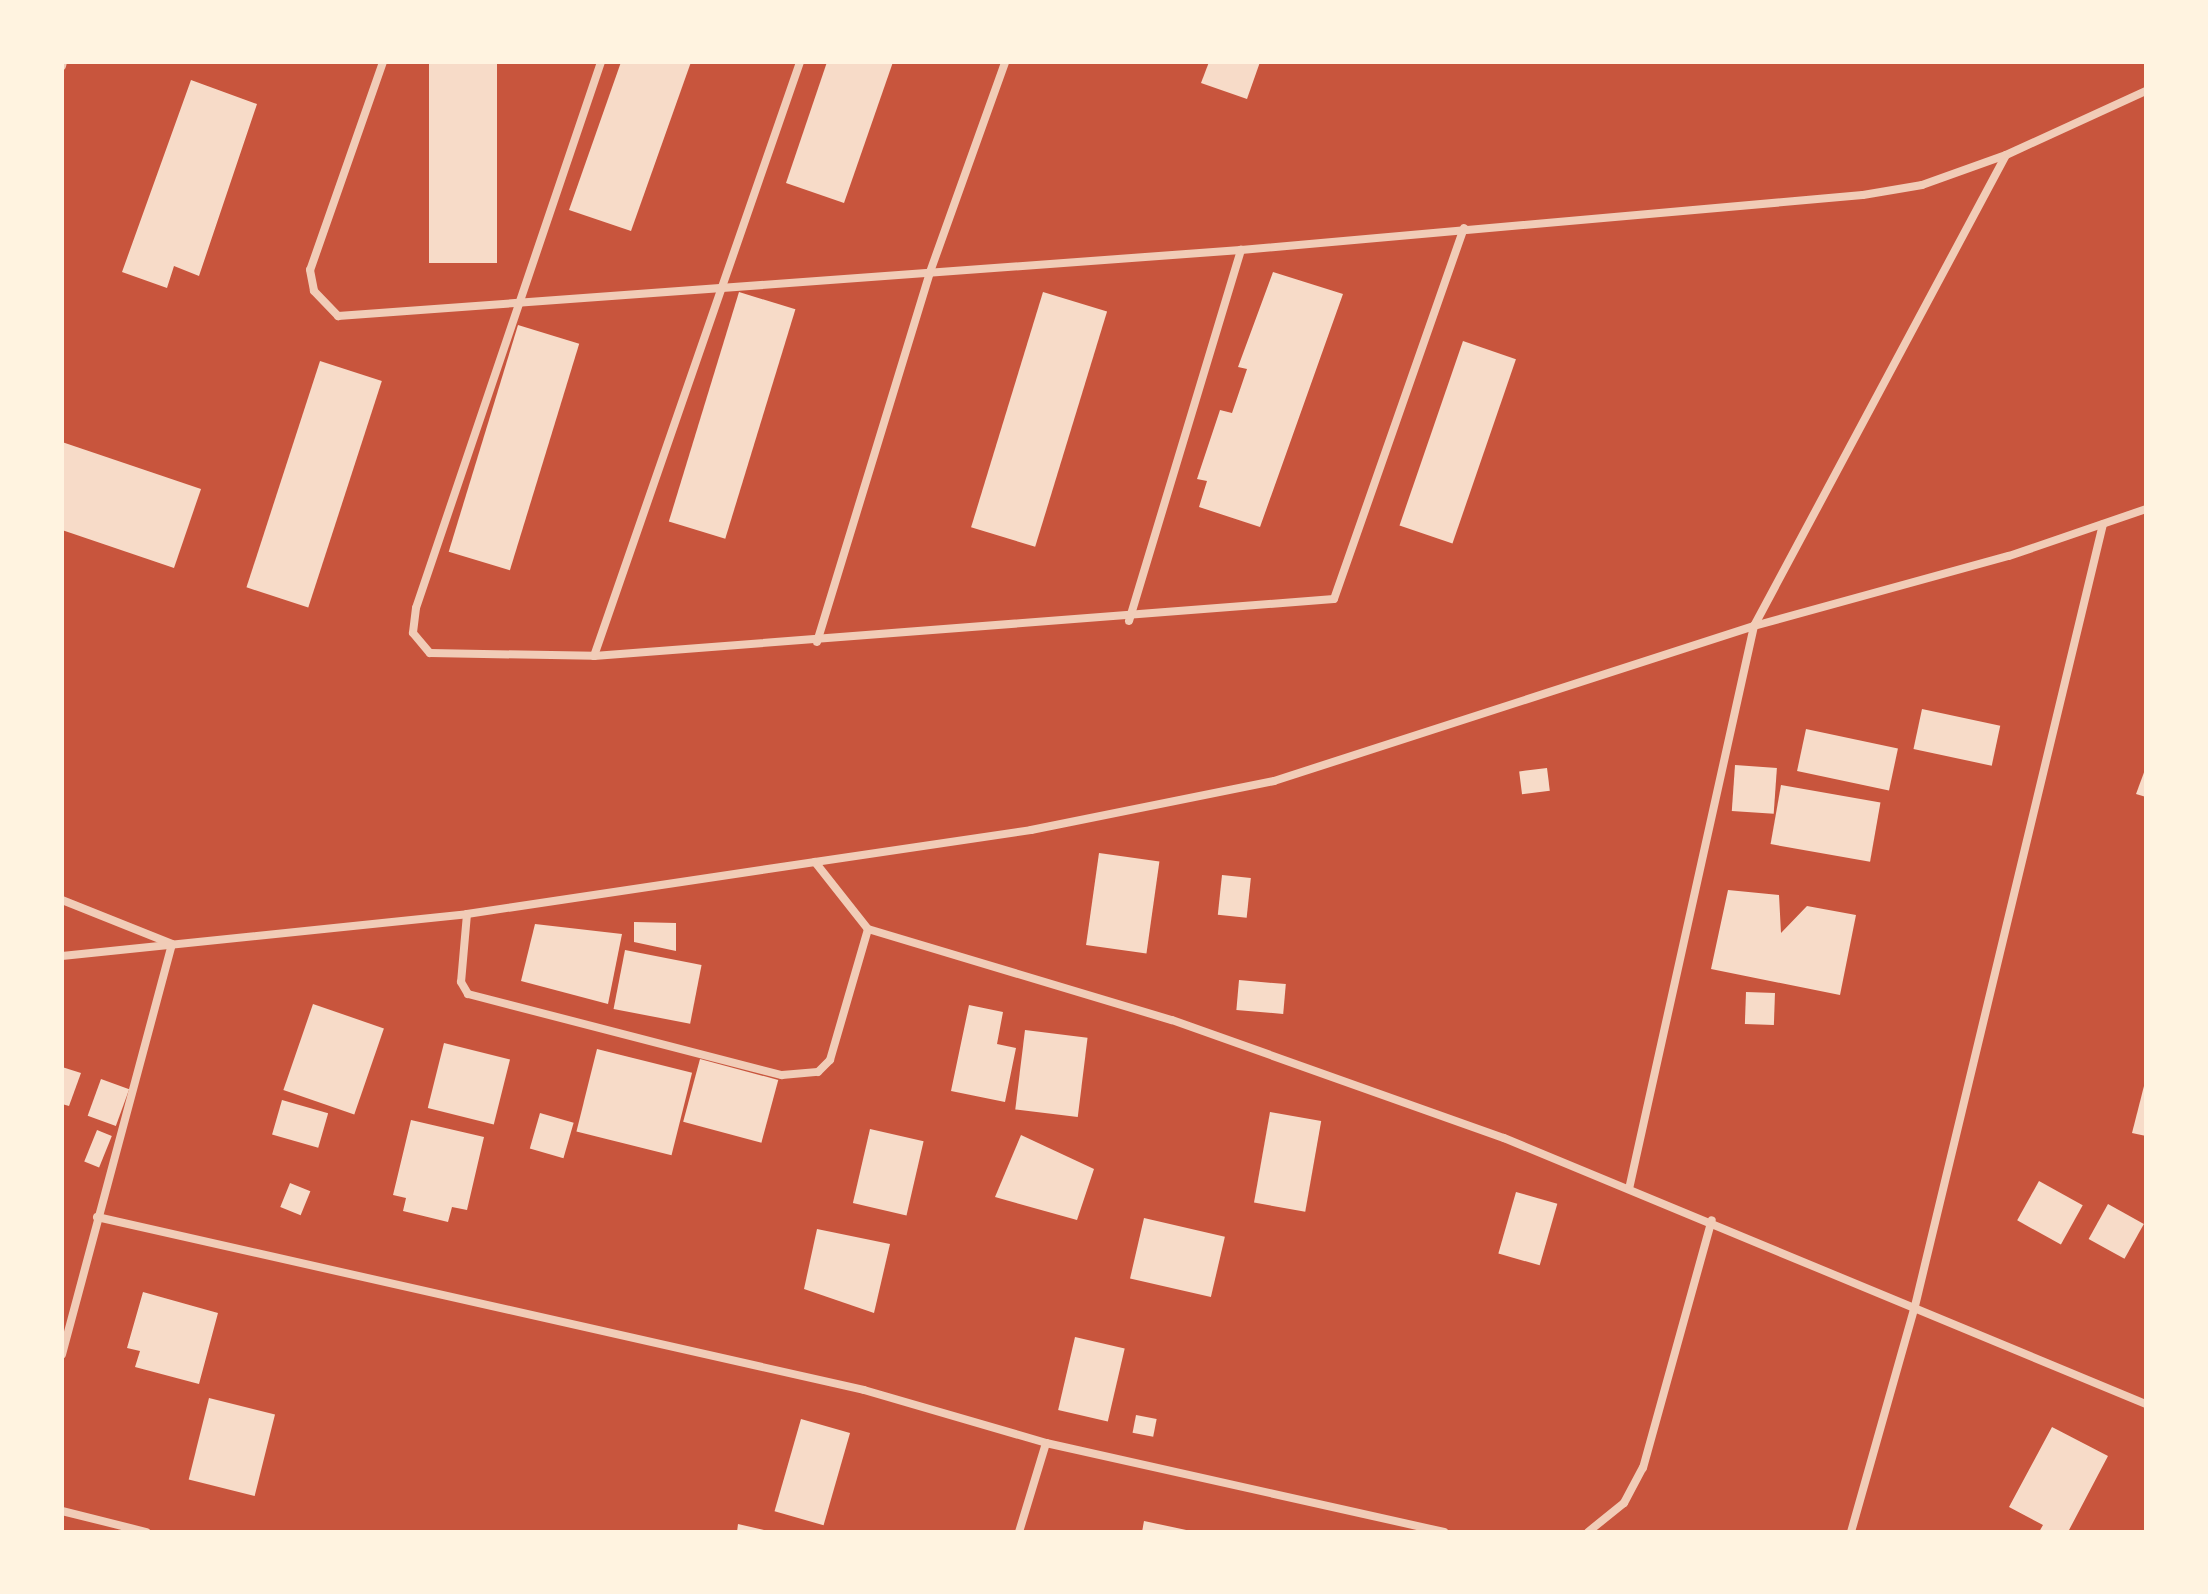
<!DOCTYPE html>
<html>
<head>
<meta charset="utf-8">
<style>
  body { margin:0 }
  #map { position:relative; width:2208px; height:1594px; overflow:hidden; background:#c8553d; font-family:Signika,sans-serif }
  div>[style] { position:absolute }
  .building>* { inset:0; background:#f7dbc8; transform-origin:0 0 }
  .minor>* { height:8px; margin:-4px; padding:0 4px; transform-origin:4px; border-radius:4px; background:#f1ccb7 }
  span { translate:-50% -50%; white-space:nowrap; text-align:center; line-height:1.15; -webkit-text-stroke:8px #fff3e0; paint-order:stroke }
  .frame { position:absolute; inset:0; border:64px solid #fff3e0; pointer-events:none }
</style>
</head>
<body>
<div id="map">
  <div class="building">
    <i style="left:429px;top:62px;width:68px;height:201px"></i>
    <i style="clip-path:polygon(621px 62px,691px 62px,631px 231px,569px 210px)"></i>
    <i style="clip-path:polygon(827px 62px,893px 62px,844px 203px,786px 183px)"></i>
    <i style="clip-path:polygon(1209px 62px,1260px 62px,1247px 99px,1201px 83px)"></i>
    <i style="clip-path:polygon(191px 80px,257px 104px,199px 276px,174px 266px,167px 288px,122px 272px)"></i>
    <i style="clip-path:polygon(1273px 272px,1343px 294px,1260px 527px,1199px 507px,1207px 481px,1197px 479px,1220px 410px,1232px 413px,1247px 369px,1238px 367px)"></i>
    <i style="left:739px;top:292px;width:59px;height:240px;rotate:17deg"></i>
    <i style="left:1043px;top:292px;width:67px;height:246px;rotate:17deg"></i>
    <i style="left:518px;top:325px;width:64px;height:237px;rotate:17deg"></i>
    <i style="left:1463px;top:341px;width:56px;height:195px;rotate:19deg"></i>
    <i style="left:320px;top:361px;width:65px;height:238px;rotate:18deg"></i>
    <i style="clip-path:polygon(62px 442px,201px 489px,174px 568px,62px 530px)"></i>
    <i style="left:1922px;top:709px;width:80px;height:41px;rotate:12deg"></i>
    <i style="left:1806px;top:729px;width:94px;height:43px;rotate:12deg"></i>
    <i style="left:1735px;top:765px;width:42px;height:46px;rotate:4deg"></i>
    <i style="clip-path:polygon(2146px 767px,2146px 797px,2136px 794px)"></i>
    <i style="left:1547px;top:768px;width:23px;height:28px;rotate:83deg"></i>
    <i style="left:1781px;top:785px;width:101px;height:60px;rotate:10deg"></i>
    <i style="left:1099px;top:853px;width:61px;height:93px;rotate:8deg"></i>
    <i style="left:1222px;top:875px;width:29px;height:40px;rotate:6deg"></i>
    <i style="clip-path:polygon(1728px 890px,1779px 895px,1781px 933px,1807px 906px,1856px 915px,1840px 995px,1711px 969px)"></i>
    <i style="clip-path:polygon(634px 922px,676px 923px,676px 951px,634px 942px)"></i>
    <i style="clip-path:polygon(535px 924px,622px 934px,608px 1004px,521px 981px)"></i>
    <i style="left:625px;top:950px;width:78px;height:60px;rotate:11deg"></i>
    <i style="left:1239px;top:980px;width:47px;height:30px;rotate:5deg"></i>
    <i style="left:1746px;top:992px;width:29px;height:32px;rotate:2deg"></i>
    <i style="left:313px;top:1004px;width:75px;height:91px;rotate:19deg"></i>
    <i style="clip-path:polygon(969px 1005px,1003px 1012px,997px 1044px,1016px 1048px,1005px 1102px,951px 1091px)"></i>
    <i style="left:1025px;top:1030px;width:63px;height:80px;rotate:7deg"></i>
    <i style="left:444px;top:1043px;width:68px;height:67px;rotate:14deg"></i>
    <i style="left:597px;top:1049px;width:98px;height:85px;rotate:14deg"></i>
    <i style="left:700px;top:1059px;width:81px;height:65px;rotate:15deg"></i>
    <i style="clip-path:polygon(62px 1067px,81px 1073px,69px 1106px,62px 1104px)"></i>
    <i style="left:101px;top:1079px;width:30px;height:39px;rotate:20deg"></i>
    <i style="clip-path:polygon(2145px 1082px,2146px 1083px,2146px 1136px,2132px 1133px)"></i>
    <i style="left:282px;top:1100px;width:48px;height:36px;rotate:16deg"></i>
    <i style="left:1270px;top:1112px;width:52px;height:92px;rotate:10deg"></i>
    <i style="left:540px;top:1113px;width:35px;height:37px;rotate:16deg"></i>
    <i style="clip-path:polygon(411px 1120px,484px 1137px,467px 1210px,452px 1207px,448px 1222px,403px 1211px,406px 1198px,393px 1195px)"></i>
    <i style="left:870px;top:1129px;width:55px;height:76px;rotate:13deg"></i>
    <i style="left:97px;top:1130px;width:16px;height:34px;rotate:22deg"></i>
    <i style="clip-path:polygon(1021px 1135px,1094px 1169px,1077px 1220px,995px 1197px)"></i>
    <i style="left:2039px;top:1181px;width:50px;height:45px;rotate:29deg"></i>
    <i style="left:290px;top:1183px;width:22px;height:26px;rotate:22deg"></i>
    <i style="left:1516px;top:1192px;width:43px;height:64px;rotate:16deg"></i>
    <i style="left:2108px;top:1204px;width:41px;height:40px;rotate:29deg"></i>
    <i style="left:1144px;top:1218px;width:83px;height:62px;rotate:13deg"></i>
    <i style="clip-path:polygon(817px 1229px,890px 1244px,874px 1313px,804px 1289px)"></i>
    <i style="clip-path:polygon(143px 1292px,218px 1313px,199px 1384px,135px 1367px,140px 1351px,127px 1348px)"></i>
    <i style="left:1075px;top:1337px;width:51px;height:75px;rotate:13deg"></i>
    <i style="left:209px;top:1398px;width:68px;height:84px;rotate:14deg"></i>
    <i style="left:1136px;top:1415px;width:21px;height:18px;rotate:11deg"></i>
    <i style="left:801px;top:1419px;width:51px;height:96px;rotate:16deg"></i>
    <i style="clip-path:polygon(2052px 1427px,2108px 1456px,2068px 1532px,2039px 1532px,2043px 1525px,2009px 1507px)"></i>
    <i style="clip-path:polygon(1144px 1521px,1191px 1531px,1191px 1532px,1142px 1532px)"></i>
    <i style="clip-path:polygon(738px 1524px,768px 1531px,768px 1532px,737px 1532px)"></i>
  </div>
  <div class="minor">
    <i style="left:383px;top:62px;width:220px;rotate:109.3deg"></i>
    <i style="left:310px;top:270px;width:21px;rotate:79deg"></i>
    <i style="left:314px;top:291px;width:35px;rotate:46deg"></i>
    <i style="left:338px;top:316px;width:905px;rotate:-4.18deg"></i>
    <i style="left:1241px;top:250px;width:624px;rotate:-5.05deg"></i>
    <i style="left:1863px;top:195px;width:60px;rotate:-9.6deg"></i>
    <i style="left:1922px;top:185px;width:89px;rotate:-19.7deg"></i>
    <i style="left:2006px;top:155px;width:154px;rotate:-24.6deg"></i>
    <i style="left:601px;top:62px;width:576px;rotate:108.72deg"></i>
    <i style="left:416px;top:608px;width:25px;rotate:97deg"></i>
    <i style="left:413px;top:633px;width:26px;rotate:50deg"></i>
    <i style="left:430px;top:653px;width:164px;rotate:1deg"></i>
    <i style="left:594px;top:656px;width:742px;rotate:-4.4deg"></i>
    <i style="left:1334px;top:599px;width:393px;rotate:-70.7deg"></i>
    <i style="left:62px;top:66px;width:4px;rotate:-76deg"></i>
    <i style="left:1129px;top:621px;width:388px;rotate:-73.2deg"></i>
    <i style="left:817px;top:642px;width:387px;rotate:-73deg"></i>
    <i style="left:930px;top:272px;width:223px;rotate:-70.3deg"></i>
    <i style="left:594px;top:656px;width:629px;rotate:-70.87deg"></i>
    <i style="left:815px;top:862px;width:218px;rotate:-8.4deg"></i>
    <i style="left:1031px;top:830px;width:248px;rotate:-11.4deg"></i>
    <i style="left:1274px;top:781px;width:504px;rotate:-17.9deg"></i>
    <i style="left:1754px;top:626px;width:534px;rotate:-61.85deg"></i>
    <i style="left:62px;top:900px;width:118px;rotate:21.8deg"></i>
    <i style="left:172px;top:944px;width:425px;rotate:105deg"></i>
    <i style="left:467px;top:914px;width:68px;rotate:95deg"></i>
    <i style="left:461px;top:982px;width:14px;rotate:60deg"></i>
    <i style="left:468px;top:994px;width:324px;rotate:14.5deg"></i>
    <i style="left:782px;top:1075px;width:36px;rotate:-5deg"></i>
    <i style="left:818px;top:1072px;width:17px;rotate:-45deg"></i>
    <i style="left:830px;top:1060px;width:136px;rotate:-73.8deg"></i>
    <i style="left:62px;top:956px;width:407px;rotate:-5.9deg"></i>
    <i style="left:467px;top:914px;width:352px;rotate:-8.5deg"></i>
    <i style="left:815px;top:862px;width:85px;rotate:51.7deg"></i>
    <i style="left:868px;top:929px;width:317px;rotate:16.7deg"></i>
    <i style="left:1172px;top:1020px;width:352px;rotate:19.6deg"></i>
    <i style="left:1504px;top:1138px;width:695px;rotate:22.51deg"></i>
    <i style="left:1629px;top:1189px;width:577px;rotate:-77.48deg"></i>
    <i style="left:1754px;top:626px;width:264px;rotate:-15.4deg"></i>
    <i style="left:2009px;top:556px;width:145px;rotate:-18.9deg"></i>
    <i style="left:97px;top:1217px;width:786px;rotate:12.71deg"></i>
    <i style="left:864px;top:1390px;width:190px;rotate:16.2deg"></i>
    <i style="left:1046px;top:1443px;width:408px;rotate:12.6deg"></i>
    <i style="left:62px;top:1511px;width:87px;rotate:14deg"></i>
    <i style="left:1019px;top:1532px;width:93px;rotate:-73.1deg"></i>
    <i style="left:1588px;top:1532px;width:46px;rotate:-38.9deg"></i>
    <i style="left:1624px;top:1503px;width:40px;rotate:-62deg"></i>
    <i style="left:1643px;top:1468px;width:257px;rotate:-74.5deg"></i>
    <i style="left:1851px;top:1532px;width:235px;rotate:-74.2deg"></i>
    <i style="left:1915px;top:1306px;width:804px;rotate:-76.48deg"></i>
  </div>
  <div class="frame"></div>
</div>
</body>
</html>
